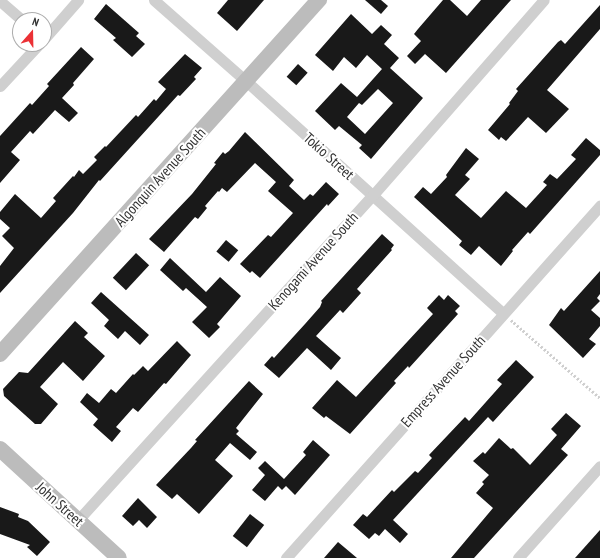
<!DOCTYPE html>
<html>
<head>
<meta charset="utf-8">
<style>
  body { margin:0 }
  #map { position:relative; width:600px; height:558px; overflow:hidden; background:#fff; font-family:"PT Sans Narrow",sans-serif }
  div>[style] { position:absolute }
  .building>* { inset:0; background:#191919; transform-origin:0 0 }
  .path>* { height:2.5px; margin-top:-1.25px; transform-origin:0; background:repeating-linear-gradient(90deg,#cfcfcf 0 2px,transparent 0 4px) }
  .street>* { height:11px; margin:-5.5px; padding:0 5.5px; transform-origin:5.5px; border-radius:5.5px; background:#cfcfcf }
  .secondary>* { height:16px; margin:-8px; padding:0 8px; transform-origin:8px; border-radius:8px; background:#bcbcbc }
  span { translate:-50% -50%; white-space:nowrap; text-align:center; line-height:1.15; -webkit-text-stroke:4px #fff; paint-order:stroke }
  .street-label { font-size:15px; color:#323232 }
  .north { position:absolute; left:12px; top:12px; width:40px; height:40px; box-sizing:border-box; background:#fff; border:1px solid #adadad; border-radius:50%; rotate:20deg; font-size:11px; font-weight:700; line-height:16px; text-align:center; color:#323232 }
  .north::after { content:''; display:block; margin:auto; width:14px; height:18px; background:#eb3136; clip-path:polygon(50% 0,100% 100%,50% 72%,0 100%) }
</style>
</head>
<body>
<div id="map">
  <div class="building">
    <i style="clip-path:polygon(228px 0,264px 0,237px 31px,217px 13px)"></i>
    <i style="clip-path:polygon(365px 0,381px 0,388px 6px,381px 14px)"></i>
    <i style="clip-path:polygon(443px 0,450px 0,467px 16px,481px 0,511px 0,446px 73px,425px 54px,415px 64px,407px 56px,421px 41px,414px 34px,418px 29px)"></i>
    <i style="clip-path:polygon(106px 4px,139px 33px,136px 36px,145px 44px,132px 57px,113px 40px,116px 38px,94px 19px)"></i>
    <i style="clip-path:polygon(600px 5px,600px 29px,547px 90px,569px 109px,546px 133px,528px 117px,506px 141px,501px 137px,499px 140px,488px 130px,510px 104px,509px 103px,518px 91px,516px 89px,558px 42px,561px 40px,565px 44px)"></i>
    <i style="clip-path:polygon(evenodd,351px 14px,372px 34px,381px 25px,392px 35px,384px 44px,399px 58px,390px 68px,423px 98px,371px 159px,359px 148px,362px 145px,339px 126px,335px 130px,315px 111px,341px 83px,357px 97px,382px 69px,367px 55px,356px 68px,344px 57px,333px 71px,315px 55px,351px 14px,378px 89px,393px 103px,365px 134px,347px 117px,359px 103px,362px 105px,378px 89px)"></i>
    <i style="clip-path:polygon(81px 47px,94px 59px,73px 83px,74px 85px,62px 98px,78px 113px,69px 122px,55px 110px,33px 134px,30px 131px,11px 152px,20px 160px,0 183px,0 136px,30px 103px,32px 105px,49px 86px,47px 84px)"></i>
    <i style="clip-path:polygon(185px 54px,202px 68px,194px 77px,196px 79px,180px 96px,178px 95px,100px 181px,99px 180px,73px 213px,0 293px,0 266px,14px 248px,2px 236px,10px 228px,0 219px,0 212px,15px 194px,41px 218px,56px 201px,53px 198px,73px 176px,74px 177px,79px 170px,83px 174px,97px 160px,94px 157px,105px 146px,106px 147px,136px 115px,138px 117px,154px 99px,156px 101px,166px 89px,158px 82px)"></i>
    <i style="left:298px;top:64px;width:13px;height:17px;rotate:42deg"></i>
    <i style="clip-path:polygon(245px 132px,294px 180px,289px 186px,304px 200px,310px 194px,313px 196px,326px 182px,339px 194px,328px 206px,327px 204px,260px 278px,252px 271px,250px 273px,240px 264px,268px 235px,271px 237px,293px 213px,268px 191px,276px 182px,255px 163px,227px 192px,222px 188px,219px 192px,218px 191px,205px 206px,207px 208px,198px 219px,195px 217px,164px 252px,149px 239px,192px 194px,216px 164px,214px 163px,223px 152px,225px 154px,229px 151px)"></i>
    <i style="clip-path:polygon(586px 138px,600px 150px,600px 155px,530px 234px,528px 232px,512px 250px,513px 251px,501px 266px,479px 246px,471px 255px,459px 245px,462px 241px,414px 197px,423px 187px,431px 194px,447px 177px,446px 175px,466px 148px,479px 159px,465px 175px,470px 179px,455px 195px,481px 218px,506px 191px,526px 208px,547px 185px,543px 182px,550px 174px,557px 179px,576px 159px,571px 155px)"></i>
    <i style="clip-path:polygon(382px 234px,394px 245px,391px 249px,392px 250px,357px 289px,361px 293px,343px 313px,340px 310px,316px 336px,341px 358px,331px 370px,307px 348px,279px 378px,264px 365px,272px 356px,274px 358px,305px 324px,320px 307px,322px 302px,321px 301px)"></i>
    <i style="left:226px;top:240px;width:16px;height:15px;rotate:40deg"></i>
    <i style="left:136px;top:253px;width:18px;height:34px;rotate:43deg"></i>
    <i style="clip-path:polygon(170px 258px,206px 292px,220px 277px,241px 296px,217px 324px,220px 327px,209px 338px,192px 322px,207px 307px,186px 288px,183px 291px,160px 270px)"></i>
    <i style="clip-path:polygon(600px 271px,600px 294px,597px 298px,600px 301px,591px 310px,600px 318px,600px 326px,589px 339px,596px 344px,583px 358px,549px 325px,561px 308px,564px 311px)"></i>
    <i style="clip-path:polygon(101px 292px,149px 335px,140px 345px,125px 331px,118px 339px,104px 326px,109px 320px,91px 303px)"></i>
    <i style="clip-path:polygon(439px 295px,444px 300px,448px 295px,460px 306px,455px 311px,458px 314px,409px 368px,408px 366px,394px 381px,396px 383px,350px 434px,326px 416px,324px 418px,312px 408px,337px 380px,356px 397px,433px 314px,427px 308px)"></i>
    <i style="clip-path:polygon(75px 321px,88px 333px,84px 337px,105px 356px,83px 381px,63px 362px,40px 387px,58px 404px,41px 424px,35px 424px,4px 396px,3px 389px,19px 372px,28px 373px)"></i>
    <i style="clip-path:polygon(177px 341px,191px 355px,166px 384px,164px 383px,138px 412px,133px 408px,116px 427px,121px 431px,112px 442px,93px 425px,98px 419px,80px 402px,87px 393px,99px 403px,111px 389px,116px 393px,133px 374px,134px 375px,143px 366px,148px 371px)"></i>
    <i style="clip-path:polygon(516px 360px,534px 377px,493px 422px,488px 417px,393px 520px,408px 534px,400px 543px,385px 529px,379px 536px,375px 533px,369px 539px,353px 525px,363px 514px,367px 517px,392px 490px,394px 492px,415px 471px,418px 473px,432px 458px,429px 455px,465px 417px,469px 421px,502px 384px,497px 380px)"></i>
    <i style="clip-path:polygon(249px 381px,263px 394px,236px 428px,239px 431px,236px 434px,257px 452px,250px 460px,230px 443px,215px 460px,233px 476px,199px 514px,177px 494px,172px 499px,156px 485px,191px 448px,197px 441px,195px 440px)"></i>
    <i style="clip-path:polygon(566px 413px,581px 426px,561px 449px,568px 455px,474px 558px,451px 558px,493px 508px,476px 493px,484px 484px,482px 482px,489px 475px,473px 461px,483px 452px,485px 454px,499px 438px,511px 449px,513px 448px,530px 465px,557px 435px,551px 429px)"></i>
    <i style="clip-path:polygon(313px 440px,330px 455px,295px 495px,286px 486px,282px 490px,278px 486px,265px 501px,252px 490px,265px 475px,258px 468px,265px 461px,284px 479px,306px 455px,303px 452px)"></i>
    <i style="clip-path:polygon(138px 498px,157px 517px,147px 528px,139px 520px,133px 526px,122px 516px)"></i>
    <i style="clip-path:polygon(0 507px,19px 514px,18px 517px,28px 521px,50px 542px,37px 556px,27px 547px,30px 545px,0 534px)"></i>
    <i style="left:250px;top:514px;width:18px;height:28px;rotate:38deg"></i>
    <i style="clip-path:polygon(600px 530px,600px 558px,575px 558px)"></i>
    <i style="clip-path:polygon(338px 542px,357px 558px,324px 558px)"></i>
  </div>
  <div class="path">
    <i style="left:511px;top:320px;width:118px;rotate:41.2deg"></i>
  </div>
  <div class="street">
    <i style="left:154px;top:0;width:123px;rotate:41.4deg"></i>
    <i style="left:246px;top:81px;width:346px;rotate:42.1deg"></i>
    <i style="left:0;top:1px;width:29px;rotate:41deg"></i>
    <i style="left:44px;top:39px;width:52px;rotate:-48.9deg"></i>
    <i style="left:0;top:86px;width:57px;rotate:-47.1deg"></i>
    <i style="left:78px;top:520px;width:439px;rotate:-47.8deg"></i>
    <i style="left:373px;top:195px;width:259px;rotate:-48.8deg"></i>
    <i style="left:286px;top:558px;width:472px;rotate:-48.3deg"></i>
    <i style="left:518px;top:558px;width:123px;rotate:-48.3deg"></i>
  </div>
  <div class="secondary">
    <i style="left:0;top:354px;width:477px;rotate:-48deg"></i>
    <i style="left:0;top:449px;width:161px;rotate:42.5deg"></i>
  </div>
  <div class="street-label">
    <span style="left:329px;top:156px;rotate:42deg">Tokio Street</span>
    <span style="left:160px;top:177px;rotate:-48deg">Algonquin Avenue South</span>
    <span style="left:313px;top:261px;rotate:-48deg">Kenogami Avenue South</span>
    <span style="left:443px;top:381px;rotate:-48deg">Empress Avenue South</span>
    <span style="left:60px;top:504px;rotate:42deg">John Street</span>
  </div>
  <div class="north">N</div>
</div>
</body>
</html>
